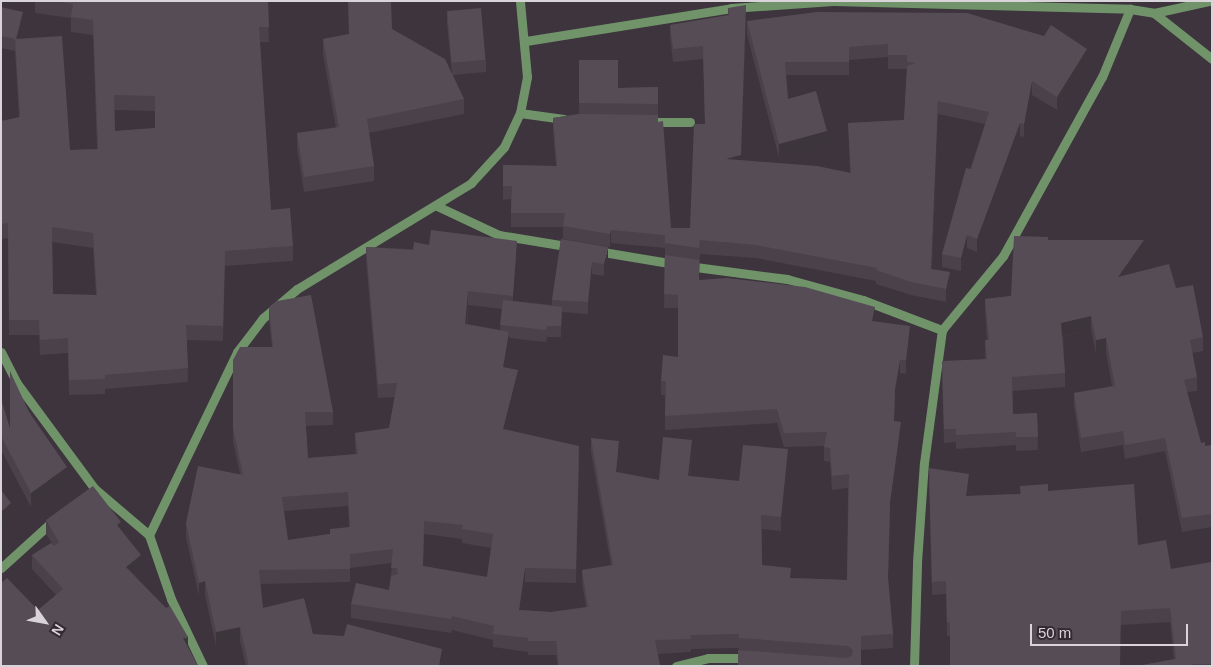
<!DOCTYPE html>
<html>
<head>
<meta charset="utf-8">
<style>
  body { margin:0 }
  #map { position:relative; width:1213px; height:667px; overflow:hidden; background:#3d343d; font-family:Helvetica,sans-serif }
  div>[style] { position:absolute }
  .minor>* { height:9px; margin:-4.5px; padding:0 4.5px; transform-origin:4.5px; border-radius:4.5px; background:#70936a }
  .wall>* { inset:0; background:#4a414a }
  .shaded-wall>* { inset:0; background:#3c353c }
  .building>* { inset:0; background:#564c56; transform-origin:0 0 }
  span { translate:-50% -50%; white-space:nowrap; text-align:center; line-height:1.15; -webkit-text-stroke:4px #332a33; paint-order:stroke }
  .frame { position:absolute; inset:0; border:2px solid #d9d4d9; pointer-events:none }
  .north { position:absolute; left:20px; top:597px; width:50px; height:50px; -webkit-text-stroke:4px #332a33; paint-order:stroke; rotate:122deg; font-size:14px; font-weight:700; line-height:20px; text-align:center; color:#d9d4d9 }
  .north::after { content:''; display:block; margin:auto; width:18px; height:22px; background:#d9d4d9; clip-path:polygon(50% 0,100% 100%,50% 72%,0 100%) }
  .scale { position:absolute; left:1030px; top:624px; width:158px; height:22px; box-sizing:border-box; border:2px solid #d9d4d9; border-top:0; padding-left:6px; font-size:15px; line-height:18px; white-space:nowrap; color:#d9d4d9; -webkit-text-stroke:4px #332a33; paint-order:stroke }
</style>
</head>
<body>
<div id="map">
  <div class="minor">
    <i style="left:834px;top:1px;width:296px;rotate:1.5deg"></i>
    <i style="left:1130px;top:9px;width:24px;rotate:9deg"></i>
    <i style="left:1154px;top:13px;width:56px;rotate:-12.3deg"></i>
    <i style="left:1154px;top:13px;width:74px;rotate:38.4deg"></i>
    <i style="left:526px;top:41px;width:208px;rotate:-9.1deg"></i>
    <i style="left:731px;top:8px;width:102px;rotate:-3.9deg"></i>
    <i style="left:520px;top:113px;width:44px;rotate:7.8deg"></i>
    <i style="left:652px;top:122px;width:38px"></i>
    <i style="left:437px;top:206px;width:68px;rotate:25.1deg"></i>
    <i style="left:499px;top:235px;width:74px;rotate:9.3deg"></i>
    <i style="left:597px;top:251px;width:79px;rotate:9.5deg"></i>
    <i style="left:688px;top:266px;width:100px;rotate:7.5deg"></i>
    <i style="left:787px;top:279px;width:79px;rotate:15.4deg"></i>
    <i style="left:863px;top:300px;width:85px;rotate:20.8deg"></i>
    <i style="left:1px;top:352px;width:34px;rotate:63deg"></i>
    <i style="left:16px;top:382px;width:133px;rotate:53.6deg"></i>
    <i style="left:95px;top:489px;width:71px;rotate:40.4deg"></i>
    <i style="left:149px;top:535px;width:68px;rotate:71deg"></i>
    <i style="left:171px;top:599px;width:74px;rotate:64.5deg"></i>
    <i style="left:149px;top:535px;width:203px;rotate:-64.3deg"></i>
    <i style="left:237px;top:352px;width:43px;rotate:-52.6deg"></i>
    <i style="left:263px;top:318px;width:45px;rotate:-40.5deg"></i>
    <i style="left:297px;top:289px;width:204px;rotate:-31.3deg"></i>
    <i style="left:471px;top:183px;width:49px;rotate:-47.5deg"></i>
    <i style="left:504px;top:147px;width:38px;rotate:-65deg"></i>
    <i style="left:520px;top:113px;width:37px;rotate:-79deg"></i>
    <i style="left:527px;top:77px;width:76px;rotate:-95.3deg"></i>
    <i style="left:1px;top:568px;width:72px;rotate:-42.2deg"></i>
    <i style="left:676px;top:666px;width:33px;rotate:-14deg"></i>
    <i style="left:708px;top:658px;width:42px"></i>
    <i style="left:914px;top:666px;width:104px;rotate:-88.3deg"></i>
    <i style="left:917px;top:562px;width:99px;rotate:-86deg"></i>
    <i style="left:924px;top:463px;width:134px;rotate:-82.3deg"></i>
    <i style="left:942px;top:330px;width:96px;rotate:-50.5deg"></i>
    <i style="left:1003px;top:256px;width:205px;rotate:-61.1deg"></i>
    <i style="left:1102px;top:77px;width:74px;rotate:-67.6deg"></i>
  </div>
  <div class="wall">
    <i style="clip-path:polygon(evenodd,35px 1px,268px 1px,269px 42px,260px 42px,271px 210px,293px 246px,293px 261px,225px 266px,223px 341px,187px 340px,188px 382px,105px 389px,105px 394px,69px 395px,68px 353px,40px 355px,39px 335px,9px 335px,8px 238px,1px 239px,1px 121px,19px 118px,15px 51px,1px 48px,1px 7px,23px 24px,19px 39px,70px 150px,97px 149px,93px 35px,71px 32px,71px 18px,35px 13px,35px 1px,114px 110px,155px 111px,155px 128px,115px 131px,114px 110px,35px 1px,52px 242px,93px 248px,96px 295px,53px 294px,52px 242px)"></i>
    <i style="clip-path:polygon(evenodd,728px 8px,746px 18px,741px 160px,850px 173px,848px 123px,904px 120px,907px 69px,888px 69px,888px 57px,849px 60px,849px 75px,786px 75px,788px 99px,827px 144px,779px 158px,747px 35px,747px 21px,1087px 62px,1057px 110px,1032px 95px,1024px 137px,1020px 136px,977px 252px,967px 248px,961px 271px,942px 267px,942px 254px,985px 124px,938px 114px,932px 269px,950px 285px,946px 302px,911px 295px,876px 284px,876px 281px,756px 258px,700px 254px,699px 280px,875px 322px,910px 340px,906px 374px,900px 373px,895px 403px,894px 421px,901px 436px,890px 516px,888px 579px,893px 634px,893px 648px,861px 650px,861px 666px,739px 650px,739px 648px,691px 649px,691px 652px,658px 654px,660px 666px,558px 666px,556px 655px,528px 655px,528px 652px,493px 647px,493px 640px,452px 630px,451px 633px,351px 618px,351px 604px,389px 590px,391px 576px,392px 563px,350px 568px,350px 582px,260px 584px,263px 608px,313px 634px,442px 663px,442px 666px,246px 666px,240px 641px,216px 646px,205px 595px,199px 596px,186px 537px,186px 523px,240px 474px,233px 442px,233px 360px,272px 347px,269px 321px,269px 307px,333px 412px,333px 425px,306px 426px,308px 458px,356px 454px,355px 447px,355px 433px,389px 428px,395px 397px,378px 398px,366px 260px,366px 247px,517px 254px,513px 301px,552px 305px,552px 300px,561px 239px,608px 259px,604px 276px,592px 274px,588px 314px,562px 312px,561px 337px,547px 337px,546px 342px,509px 338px,509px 345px,505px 367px,518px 384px,506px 430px,579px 460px,576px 583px,525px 582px,521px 610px,551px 612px,586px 607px,582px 583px,582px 570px,611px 565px,591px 452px,591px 438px,619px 455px,617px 472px,659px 480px,692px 453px,690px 476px,739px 481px,788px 463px,781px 531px,762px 529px,762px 565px,791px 578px,847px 580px,848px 488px,832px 490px,830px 462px,824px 461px,824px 446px,784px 447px,777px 423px,665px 430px,665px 395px,661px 395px,661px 381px,678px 357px,678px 308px,664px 308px,665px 248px,611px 243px,610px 247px,563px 239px,563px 227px,511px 227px,511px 199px,503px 200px,503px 165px,556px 166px,553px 131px,553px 118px,579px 114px,579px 60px,618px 88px,658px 87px,658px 122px,671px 228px,690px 228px,705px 124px,703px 59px,673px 62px,670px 38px,670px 25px,728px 15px,728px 8px,468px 305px,502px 309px,500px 330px,467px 324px,468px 305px,728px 8px,348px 506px,349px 527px,330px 534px,288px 540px,284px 511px,348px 506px,728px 8px,424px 534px,462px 539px,462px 543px,491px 548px,487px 577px,423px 566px,424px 534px)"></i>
    <i style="clip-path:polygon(447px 12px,486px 60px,486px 72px,453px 75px,464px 99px,464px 114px,369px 133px,374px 166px,374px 181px,304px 192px,297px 148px,297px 133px,336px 128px,323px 54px,323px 39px,349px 34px,392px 29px,452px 74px,447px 24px)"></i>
    <i style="clip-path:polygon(1048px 240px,1144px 253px,1130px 274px,1176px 288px,1203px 337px,1203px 351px,1192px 353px,1197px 377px,1197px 391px,1187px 392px,1201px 443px,1205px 446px,1212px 445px,1212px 527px,1182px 532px,1165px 451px,1125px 459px,1123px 445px,1081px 452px,1074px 406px,1074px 393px,1112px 386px,1106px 352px,1096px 354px,1091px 329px,1063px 337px,1065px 373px,1065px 387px,1012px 391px,1013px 414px,1037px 413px,1038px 450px,1016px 451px,1016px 445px,956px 449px,956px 442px,944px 443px,942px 375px,985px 359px,985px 340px,987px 340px,985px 312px,985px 299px,1011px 296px)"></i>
    <i style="clip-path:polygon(1px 399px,10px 428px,29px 412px,67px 481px,31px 507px,1px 450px)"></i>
    <i style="clip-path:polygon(929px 482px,969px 488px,968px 496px,1020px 494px,1020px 486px,1048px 491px,1138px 545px,1171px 569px,1212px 562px,1212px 666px,1137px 666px,1174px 659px,1170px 622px,1121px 625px,950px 665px,950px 636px,947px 636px,946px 594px,932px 595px)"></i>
    <i style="clip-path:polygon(46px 520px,121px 531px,141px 569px,134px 575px,188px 637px,38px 610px,56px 595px,32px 569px,32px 555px,52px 543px,46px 534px)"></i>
  </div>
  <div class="shaded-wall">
    <i style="clip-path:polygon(746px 5px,741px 168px,726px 172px)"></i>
    <i style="clip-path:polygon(23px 12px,23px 24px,16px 51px,16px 39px)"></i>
    <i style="clip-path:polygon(1087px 49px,1087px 62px,1057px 110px,1057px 97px)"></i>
    <i style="clip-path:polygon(1032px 81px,1032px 95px,1024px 137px,1024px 124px)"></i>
    <i style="clip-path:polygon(938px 101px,938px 114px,931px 282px,931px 269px)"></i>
    <i style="clip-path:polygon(1020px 123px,1020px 136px,977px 252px,977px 239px)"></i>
    <i style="clip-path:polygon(827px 131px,827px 144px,779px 158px,779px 144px)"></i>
    <i style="clip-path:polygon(611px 230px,611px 243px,610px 247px,610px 234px)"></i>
    <i style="clip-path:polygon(967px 235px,967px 248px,961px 271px,961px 258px)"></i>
    <i style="clip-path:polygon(1144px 240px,1144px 253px,1118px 291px,1118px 277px)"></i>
    <i style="clip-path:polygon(517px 241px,517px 254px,513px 310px,513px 296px)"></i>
    <i style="clip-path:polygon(608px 247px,608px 259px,604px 276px,604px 264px)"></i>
    <i style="clip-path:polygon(592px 262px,592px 274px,588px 314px,588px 302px)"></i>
    <i style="clip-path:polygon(950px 272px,950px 285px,946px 302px,946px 289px)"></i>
    <i style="clip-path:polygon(468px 291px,468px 305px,465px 338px,465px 324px)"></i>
    <i style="clip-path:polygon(875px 307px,875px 321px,872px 335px,872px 321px)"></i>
    <i style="clip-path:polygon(1091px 316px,1091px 329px,1061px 337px,1061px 323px)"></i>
    <i style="clip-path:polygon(910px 326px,910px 340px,906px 374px,906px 360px)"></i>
    <i style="clip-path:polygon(509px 332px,509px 345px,503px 381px,503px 367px)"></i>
    <i style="clip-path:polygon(1106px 338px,1106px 352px,1096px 354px,1096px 340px)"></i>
    <i style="clip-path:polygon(900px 360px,900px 373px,895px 403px,894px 435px,895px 389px)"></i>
    <i style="clip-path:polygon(518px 370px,518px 384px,503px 443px,503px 429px)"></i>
    <i style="clip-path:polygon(901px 422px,901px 436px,890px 516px,890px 502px)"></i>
    <i style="clip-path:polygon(692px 440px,692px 453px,688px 490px,688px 476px)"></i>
    <i style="clip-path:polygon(619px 441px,619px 455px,616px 486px,616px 472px)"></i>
    <i style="clip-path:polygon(788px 449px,788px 463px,781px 531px,781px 517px)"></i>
    <i style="clip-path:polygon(67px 467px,67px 481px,31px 507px,31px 493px)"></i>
    <i style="clip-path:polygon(969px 474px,969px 488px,966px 510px,966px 496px)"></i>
    <i style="clip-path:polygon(11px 503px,11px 519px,1px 528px,1px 512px)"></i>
    <i style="clip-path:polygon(121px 522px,121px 536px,117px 525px)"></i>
    <i style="clip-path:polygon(141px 555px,141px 569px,126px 581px,126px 567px)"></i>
    <i style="clip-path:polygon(525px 568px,525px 582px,519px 623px,519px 610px)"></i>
    <i style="clip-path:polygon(205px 581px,205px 595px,199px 596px,199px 583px)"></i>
    <i style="clip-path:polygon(240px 627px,240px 641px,216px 646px,216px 632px)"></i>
    <i style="clip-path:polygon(188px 637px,188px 651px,183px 638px)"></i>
    <i style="clip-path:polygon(442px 649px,442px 666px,439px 666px)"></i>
  </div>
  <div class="building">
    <i style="clip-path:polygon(evenodd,55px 1px,268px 1px,269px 27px,259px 27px,271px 210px,290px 208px,293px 246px,225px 251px,223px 326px,186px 325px,188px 368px,105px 375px,105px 379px,69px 380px,68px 338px,40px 340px,39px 320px,9px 320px,8px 223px,1px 224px,1px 121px,20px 117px,15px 39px,62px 36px,70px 150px,98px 149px,93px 20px,71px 17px,73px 4px,55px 1px,114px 95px,155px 96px,155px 128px,115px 131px,114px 95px,55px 1px,52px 227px,93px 233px,97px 295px,53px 294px,52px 227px)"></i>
    <i style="clip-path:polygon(348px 1px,391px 1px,392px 29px,445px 59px,464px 99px,367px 119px,374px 166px,304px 177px,297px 133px,339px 127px,323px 39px,349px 34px)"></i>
    <i style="clip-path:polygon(746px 5px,741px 155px,726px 159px,817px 166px,851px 173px,848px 123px,904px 120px,907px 66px,916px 63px,907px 62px,907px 55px,888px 55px,888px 44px,849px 47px,849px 62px,785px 62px,788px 99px,816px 91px,827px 131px,779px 144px,747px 21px,817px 12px,967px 13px,1044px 36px,1051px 25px,1087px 49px,1057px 97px,1032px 81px,1024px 124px,1020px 123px,977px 239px,967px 235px,961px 258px,942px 254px,966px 168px,971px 169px,989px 112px,938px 101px,931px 269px,950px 272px,946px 289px,911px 282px,876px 270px,877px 268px,756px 245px,700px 240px,699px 248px,665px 243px,665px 235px,611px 230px,610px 234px,563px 226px,565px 213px,511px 213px,512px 186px,503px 186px,503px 165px,557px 166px,553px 118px,579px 114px,658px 115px,658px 122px,663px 121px,671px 228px,690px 228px,694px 124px,705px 124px,703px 46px,673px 49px,670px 25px,729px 15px,728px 8px)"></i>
    <i style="clip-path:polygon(1px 7px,23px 12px,16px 39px,1px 36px)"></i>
    <i style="left:481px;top:8px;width:52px;height:34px;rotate:85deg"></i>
    <i style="clip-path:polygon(579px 60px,618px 60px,618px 88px,658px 87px,658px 104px,579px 103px)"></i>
    <i style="clip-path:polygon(evenodd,431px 230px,517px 241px,513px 296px,468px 291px,465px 324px,509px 332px,503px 367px,518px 370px,503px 429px,579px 446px,576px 569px,525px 568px,519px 610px,551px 612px,588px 607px,582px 570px,613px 565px,591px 438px,619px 441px,616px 472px,659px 480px,663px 437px,692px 440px,688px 476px,739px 481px,743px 445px,788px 449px,781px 517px,761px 515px,762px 565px,791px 568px,790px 578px,847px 580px,849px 474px,832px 476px,830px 448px,824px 447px,827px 432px,784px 433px,777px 409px,665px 416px,666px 381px,661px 381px,663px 355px,678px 357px,678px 295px,664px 294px,665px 255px,699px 260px,699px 280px,727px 278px,805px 287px,875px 307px,872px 321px,910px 326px,906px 360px,900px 360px,895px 389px,894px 421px,901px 422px,890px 502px,888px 577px,893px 634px,861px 636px,861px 666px,738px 666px,738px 650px,846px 658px,852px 656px,853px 650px,848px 646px,739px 638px,739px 634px,690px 635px,691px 639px,655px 640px,660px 666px,559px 666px,556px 641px,528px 641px,528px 638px,493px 634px,494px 626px,452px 616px,451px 619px,351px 604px,356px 583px,389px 590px,391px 576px,398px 574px,397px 568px,391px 568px,393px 549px,350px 554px,350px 569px,259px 570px,263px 608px,304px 598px,313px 634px,344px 636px,347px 624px,442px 649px,439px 666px,249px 666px,240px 627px,216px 632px,205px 581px,199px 583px,186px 523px,198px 466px,243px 475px,233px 428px,233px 360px,240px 347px,273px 347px,269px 307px,277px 301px,311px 295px,333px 412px,305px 412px,308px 458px,358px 454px,355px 433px,389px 428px,397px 383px,378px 384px,366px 247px,413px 250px,414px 242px,429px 245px,431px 230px,348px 492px,350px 527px,330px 529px,330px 534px,288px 540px,282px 497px,348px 492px,431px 230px,424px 521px,463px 525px,462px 529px,493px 534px,487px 577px,423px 566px,424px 521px)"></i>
    <i style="clip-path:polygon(1014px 236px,1048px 237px,1048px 240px,1144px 240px,1118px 277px,1169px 264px,1176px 288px,1193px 285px,1203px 337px,1190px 340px,1197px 377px,1184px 380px,1201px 443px,1205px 442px,1205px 446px,1212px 445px,1212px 514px,1182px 518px,1165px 438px,1125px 445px,1123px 431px,1081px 438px,1074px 393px,1115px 386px,1106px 338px,1096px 340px,1091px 316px,1061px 323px,1065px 373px,1012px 377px,1013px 414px,1037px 413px,1038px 437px,1016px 437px,1016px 432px,956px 435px,956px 429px,944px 429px,942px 361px,987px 359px,985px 340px,989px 340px,985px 299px,1011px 296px)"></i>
    <i style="clip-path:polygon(561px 239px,608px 247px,604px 264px,592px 262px,588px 302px,552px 300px)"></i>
    <i style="clip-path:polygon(503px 300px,562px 307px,561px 326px,547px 326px,546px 330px,500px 325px)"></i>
    <i style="clip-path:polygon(10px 371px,29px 412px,67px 467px,31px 493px,1px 436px,1px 399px,10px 429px)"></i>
    <i style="clip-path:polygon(929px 468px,969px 474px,966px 496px,1021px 494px,1020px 486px,1048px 484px,1048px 491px,1134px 484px,1138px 545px,1166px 540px,1171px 569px,1212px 562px,1212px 664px,1192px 664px,1192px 666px,1137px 666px,1176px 659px,1170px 608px,1121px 611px,1120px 666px,940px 666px,940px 665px,950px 665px,950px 622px,947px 622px,946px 581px,932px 582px)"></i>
    <i style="clip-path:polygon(93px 486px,121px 522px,117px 525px,141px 555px,126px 567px,166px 608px,170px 606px,188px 637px,183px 638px,198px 666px,1px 666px,1px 583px,7px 578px,38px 610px,63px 589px,32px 555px,51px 543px,54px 546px,59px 542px,46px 520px)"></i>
    <i style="clip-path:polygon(1px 490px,11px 503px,1px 512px)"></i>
  </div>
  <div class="frame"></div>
  <div class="north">N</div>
  <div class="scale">50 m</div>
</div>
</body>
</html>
